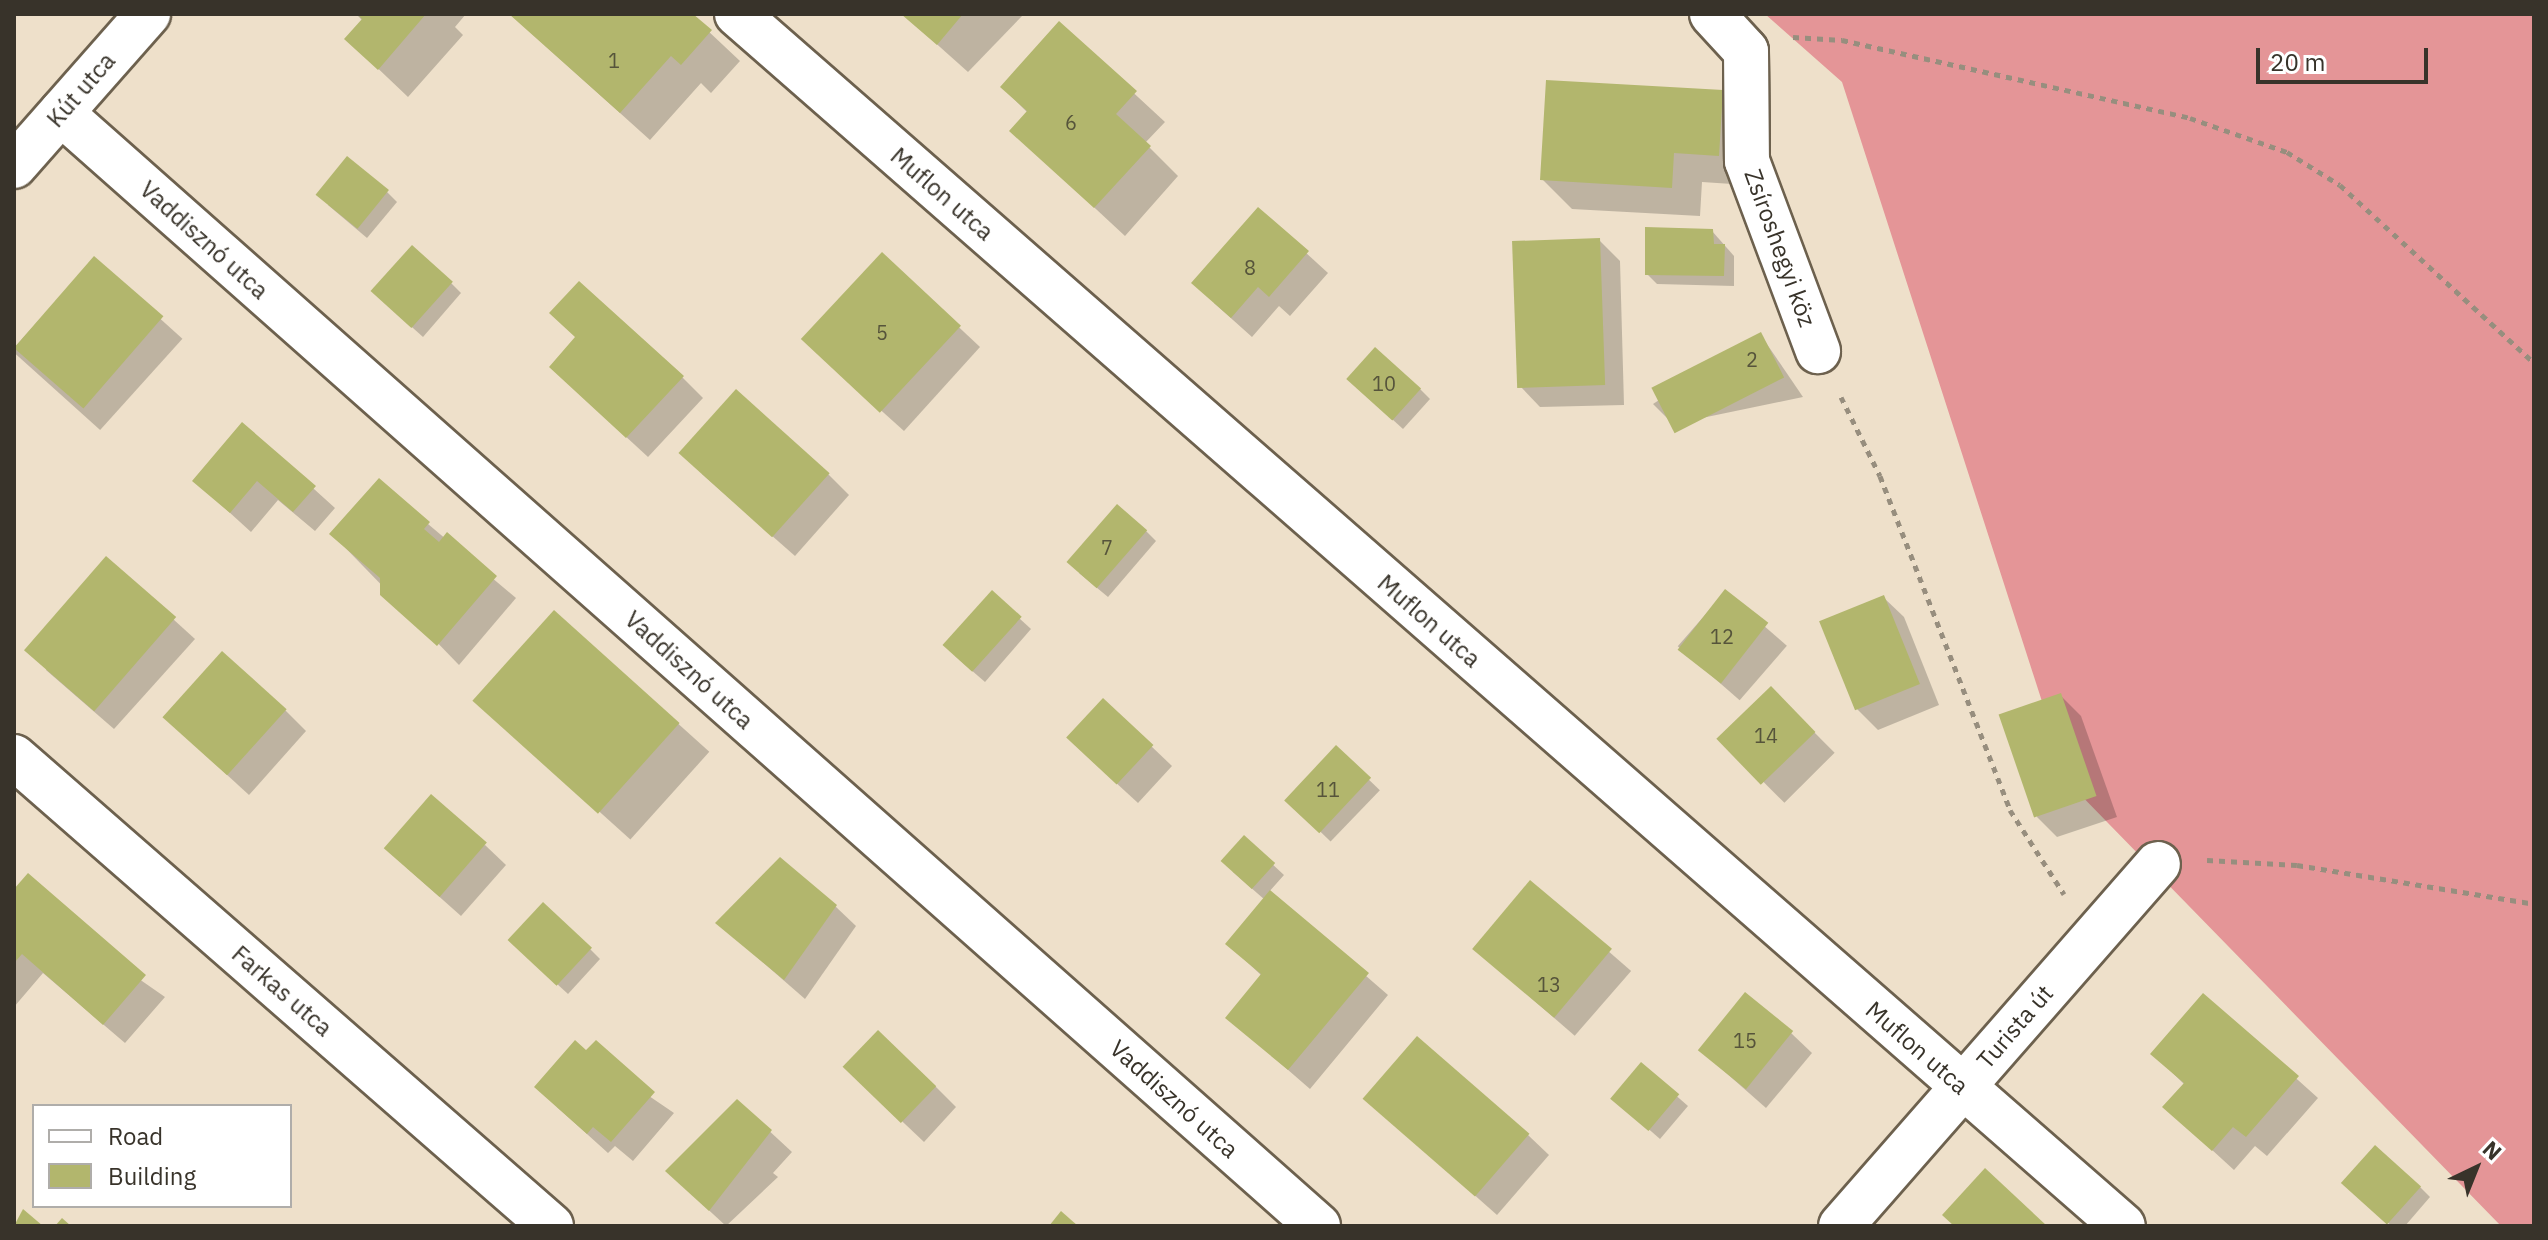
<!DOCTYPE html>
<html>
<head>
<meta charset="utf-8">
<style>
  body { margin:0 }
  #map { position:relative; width:2548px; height:1240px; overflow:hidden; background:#eee0ca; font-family:"IBM Plex Sans",sans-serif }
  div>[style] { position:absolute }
  .forest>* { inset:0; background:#e49597 }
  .shadow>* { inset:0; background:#0003; transform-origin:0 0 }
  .building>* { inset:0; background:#b2b66d; transform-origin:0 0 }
  .path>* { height:5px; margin-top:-2.5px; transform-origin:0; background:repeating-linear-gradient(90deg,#978e7e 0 6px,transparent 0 12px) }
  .roads { filter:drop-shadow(2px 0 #6d614e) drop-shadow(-2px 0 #6d614e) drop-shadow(0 2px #6d614e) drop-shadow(0 -2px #6d614e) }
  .minor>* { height:44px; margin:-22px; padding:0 22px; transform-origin:22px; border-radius:22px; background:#fff }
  span { translate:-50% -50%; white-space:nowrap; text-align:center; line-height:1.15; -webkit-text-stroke:7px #fff; paint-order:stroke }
  .number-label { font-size:20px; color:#56543b }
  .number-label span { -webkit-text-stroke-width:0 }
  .street-label { font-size:24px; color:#38332a }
  .frame { position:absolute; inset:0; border:16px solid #38332a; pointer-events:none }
  .legend { position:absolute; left:32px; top:1104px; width:260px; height:104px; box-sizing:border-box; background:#fff; border:2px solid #afadaa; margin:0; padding:10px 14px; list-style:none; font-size:24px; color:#38332a }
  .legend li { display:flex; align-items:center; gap:16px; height:40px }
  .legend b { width:40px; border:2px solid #afadaa }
  .north { position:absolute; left:2436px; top:1128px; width:80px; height:80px; -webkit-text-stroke:6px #fff; paint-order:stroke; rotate:43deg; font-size:22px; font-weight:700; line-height:32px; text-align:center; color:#38332a }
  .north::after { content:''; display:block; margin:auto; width:28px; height:36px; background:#38332a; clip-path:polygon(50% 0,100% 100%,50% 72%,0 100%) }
  .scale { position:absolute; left:2256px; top:48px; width:172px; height:36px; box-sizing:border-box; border:4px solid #38332a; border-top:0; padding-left:10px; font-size:24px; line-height:28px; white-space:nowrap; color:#38332a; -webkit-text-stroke:6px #fff; paint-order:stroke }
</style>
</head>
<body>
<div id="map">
  <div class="forest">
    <i style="clip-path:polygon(1765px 14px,2534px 14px,2534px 1226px,2501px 1226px,2068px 782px,1842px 82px)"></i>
  </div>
  <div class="shadow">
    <i style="clip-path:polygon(356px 14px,466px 14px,455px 27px,463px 35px,408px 97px,347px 39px,363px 21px)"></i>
    <i style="clip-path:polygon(510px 14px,690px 14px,740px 61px,711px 93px,701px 83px,650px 140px)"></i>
    <i style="clip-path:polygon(903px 14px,1024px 14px,968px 72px)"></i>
    <i style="clip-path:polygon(1059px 24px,1165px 122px,1145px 143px,1178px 176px,1125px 236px,1012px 131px,1028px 113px,1002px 87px)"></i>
    <i style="clip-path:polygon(1722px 92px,1751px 121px,1747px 185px,1702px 182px,1700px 216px,1572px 209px,1542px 179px)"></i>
    <i style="clip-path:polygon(387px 192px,397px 202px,367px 238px,328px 205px)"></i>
    <i style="clip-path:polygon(1258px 209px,1328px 273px,1290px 316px,1279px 306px,1252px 337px,1214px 303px)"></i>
    <i style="clip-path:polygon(1712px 231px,1734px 256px,1734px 286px,1657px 284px,1647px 274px)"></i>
    <i style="clip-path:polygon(1599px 240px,1620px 261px,1624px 405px,1540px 407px,1520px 386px)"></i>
    <i style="clip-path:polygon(882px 255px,980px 347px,904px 431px,825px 360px)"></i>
    <i style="left:94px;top:259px;width:119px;height:123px;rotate:42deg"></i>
    <i style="clip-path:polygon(451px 283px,461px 293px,423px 337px,384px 302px)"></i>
    <i style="clip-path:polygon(1760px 334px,1803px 397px,1673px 424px,1653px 404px)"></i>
    <i style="clip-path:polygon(682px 377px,703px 398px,648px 457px,572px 387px)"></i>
    <i style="clip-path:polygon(1359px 389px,1420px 389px,1430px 399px,1403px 429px)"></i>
    <i style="clip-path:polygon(242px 424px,335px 508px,315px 531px,278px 500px,251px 532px,195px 481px)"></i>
    <i style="clip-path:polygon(702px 474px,828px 474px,849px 495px,795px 556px)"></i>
    <i style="clip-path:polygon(428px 524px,516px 598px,459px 665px,332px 534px)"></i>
    <i style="clip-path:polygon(1146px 531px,1156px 541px,1108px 597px,1079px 573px)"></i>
    <i style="clip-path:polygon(107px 559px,195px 639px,114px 729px,46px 670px)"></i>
    <i style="left:1725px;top:592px;width:82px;height:72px;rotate:41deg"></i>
    <i style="clip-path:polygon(992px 593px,1031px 629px,985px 682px,955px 656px)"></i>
    <i style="clip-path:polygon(1883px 597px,1904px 617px,1939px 705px,1878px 730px,1857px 709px,1822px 622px)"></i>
    <i style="left:554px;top:612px;width:209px;height:118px;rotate:42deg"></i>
    <i style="left:1771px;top:689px;width:90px;height:71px;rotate:45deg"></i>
    <i style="clip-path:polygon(2060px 695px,2081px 716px,2117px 817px,2057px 837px,2037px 817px)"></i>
    <i style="clip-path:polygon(1104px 701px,1172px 766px,1138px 803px,1089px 758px)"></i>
    <i style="clip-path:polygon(285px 710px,306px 731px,249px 795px,165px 718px)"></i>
    <i style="left:1336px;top:748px;width:61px;height:71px;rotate:44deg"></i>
    <i style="clip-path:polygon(1244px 838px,1284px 875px,1269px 892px,1388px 995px,1310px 1089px,1228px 1018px,1262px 976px,1228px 944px,1265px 900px,1233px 872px)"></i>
    <i style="clip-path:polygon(485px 845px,506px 865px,461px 916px,407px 868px)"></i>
    <i style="left:1530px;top:883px;width:134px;height:86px;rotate:41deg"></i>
    <i style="clip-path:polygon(14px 892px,165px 997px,125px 1043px,43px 973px,14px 1007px)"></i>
    <i style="clip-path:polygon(835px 906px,856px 926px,805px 999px,718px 923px)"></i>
    <i style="clip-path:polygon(590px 949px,600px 959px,568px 994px,520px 950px)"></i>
    <i style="clip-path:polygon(2204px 996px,2318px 1098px,2267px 1156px,2255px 1146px,2234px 1170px,2165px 1107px,2185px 1085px,2153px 1054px)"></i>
    <i style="clip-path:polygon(1791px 1033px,1812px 1053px,1766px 1108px,1699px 1049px)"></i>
    <i style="clip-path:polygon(586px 1053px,674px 1113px,633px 1161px,615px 1146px,608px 1153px,557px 1107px)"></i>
    <i style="clip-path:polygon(1641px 1065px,1688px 1106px,1660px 1139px,1621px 1105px)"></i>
    <i style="clip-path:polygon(866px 1087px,936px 1087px,956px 1107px,924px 1142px)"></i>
    <i style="clip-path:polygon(1366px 1099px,1528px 1135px,1549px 1155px,1497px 1215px)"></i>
    <i style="clip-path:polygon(737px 1101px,792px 1152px,773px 1173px,778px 1177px,726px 1226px,688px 1191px)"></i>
    <i style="clip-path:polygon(2420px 1187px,2430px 1197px,2405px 1226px,2392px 1226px,2354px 1193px)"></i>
  </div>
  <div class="building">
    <i style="clip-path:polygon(357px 14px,426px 14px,378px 70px,344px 39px,362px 19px)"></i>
    <i style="clip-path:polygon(509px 14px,693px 14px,712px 30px,681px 65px,671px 56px,620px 113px)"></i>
    <i style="clip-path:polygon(901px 14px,972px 14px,963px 14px,937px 45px)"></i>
    <i style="clip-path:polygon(1059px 21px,1137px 91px,1116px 114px,1151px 146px,1094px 208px,1009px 131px,1027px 111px,1000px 87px)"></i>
    <i style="clip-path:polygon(1546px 80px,1723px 90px,1719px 156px,1674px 153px,1672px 188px,1540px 180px)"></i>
    <i style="left:347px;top:156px;width:54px;height:50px;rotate:39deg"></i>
    <i style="clip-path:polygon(1258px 207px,1309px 251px,1269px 297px,1258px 287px,1231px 318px,1191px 283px)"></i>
    <i style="clip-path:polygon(1645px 227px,1713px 229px,1714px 244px,1725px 244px,1724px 276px,1645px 275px)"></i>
    <i style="left:1600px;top:238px;width:147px;height:88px;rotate:88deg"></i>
    <i style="left:412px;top:245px;width:55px;height:62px;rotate:42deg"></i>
    <i style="left:882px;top:252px;width:108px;height:119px;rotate:43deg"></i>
    <i style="left:94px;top:256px;width:92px;height:122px;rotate:41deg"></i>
    <i style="clip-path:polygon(579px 281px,684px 376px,626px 438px,549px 367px,575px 337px,549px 313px)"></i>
    <i style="left:1761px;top:332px;width:51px;height:123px;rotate:63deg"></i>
    <i style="left:1375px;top:347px;width:62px;height:43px;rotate:42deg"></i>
    <i style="left:736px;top:389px;width:126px;height:86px;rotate:42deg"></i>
    <i style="clip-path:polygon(242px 422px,316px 486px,293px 512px,257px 481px,230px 513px,192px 481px)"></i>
    <i style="clip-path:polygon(379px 478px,430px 522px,424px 529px,439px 542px,447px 532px,497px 576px,437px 646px,380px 595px,380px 578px,329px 534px)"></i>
    <i style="left:1117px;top:504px;width:40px;height:77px;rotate:41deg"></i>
    <i style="left:106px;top:556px;width:93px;height:125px;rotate:41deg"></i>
    <i style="left:1725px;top:589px;width:55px;height:77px;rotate:38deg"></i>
    <i style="left:992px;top:590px;width:40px;height:74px;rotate:42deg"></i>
    <i style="left:1884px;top:595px;width:96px;height:70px;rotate:68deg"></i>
    <i style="left:554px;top:610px;width:169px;height:122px;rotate:42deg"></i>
    <i style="left:222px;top:651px;width:87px;height:89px;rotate:42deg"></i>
    <i style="left:1771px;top:686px;width:64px;height:76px;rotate:46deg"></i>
    <i style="left:2061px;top:693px;width:109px;height:66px;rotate:71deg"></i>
    <i style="left:1103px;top:698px;width:69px;height:54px;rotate:43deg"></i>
    <i style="left:1336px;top:745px;width:48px;height:76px;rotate:43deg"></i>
    <i style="left:431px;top:794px;width:74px;height:72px;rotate:41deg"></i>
    <i style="left:1244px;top:835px;width:42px;height:35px;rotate:42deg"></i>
    <i style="clip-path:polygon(780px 857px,837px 905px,784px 980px,715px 923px)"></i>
    <i style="clip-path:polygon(28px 873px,146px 975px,103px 1025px,22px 954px,14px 963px,14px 889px)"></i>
    <i style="left:1530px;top:880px;width:107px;height:90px;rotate:40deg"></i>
    <i style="clip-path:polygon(1270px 890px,1369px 973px,1288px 1070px,1225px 1018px,1261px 974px,1225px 944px)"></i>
    <i style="left:543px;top:902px;width:67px;height:52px;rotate:43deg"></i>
    <i style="left:1745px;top:992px;width:62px;height:75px;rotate:39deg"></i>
    <i style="clip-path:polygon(2203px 993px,2299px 1076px,2246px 1137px,2233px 1127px,2212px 1151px,2162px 1107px,2184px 1083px,2150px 1054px)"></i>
    <i style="left:878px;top:1030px;width:81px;height:51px;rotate:44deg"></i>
    <i style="left:1417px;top:1036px;width:149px;height:83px;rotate:41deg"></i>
    <i style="clip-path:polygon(575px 1040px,586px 1050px,596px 1040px,655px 1092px,611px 1142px,593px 1127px,587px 1134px,534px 1087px)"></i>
    <i style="left:1641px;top:1062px;width:50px;height:48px;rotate:40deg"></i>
    <i style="clip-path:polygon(737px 1099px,772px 1130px,709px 1211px,665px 1171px)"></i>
    <i style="left:2375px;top:1145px;width:62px;height:51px;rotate:42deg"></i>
    <i style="clip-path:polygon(1985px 1168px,2047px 1226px,1954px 1226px,1942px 1215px)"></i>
    <i style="clip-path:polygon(23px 1209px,43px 1226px,14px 1226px)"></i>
    <i style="clip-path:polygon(1061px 1211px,1078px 1226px,1049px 1226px)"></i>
    <i style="clip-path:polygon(62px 1218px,71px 1226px,55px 1226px)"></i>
  </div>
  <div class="path">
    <i style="left:1793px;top:37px;width:49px;rotate:3.5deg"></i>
    <i style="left:1842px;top:40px;width:357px;rotate:12.6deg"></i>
    <i style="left:2190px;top:118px;width:103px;rotate:19.3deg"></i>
    <i style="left:2287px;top:152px;width:62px;rotate:31.9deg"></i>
    <i style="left:2340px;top:185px;width:263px;rotate:42.5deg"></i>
    <i style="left:1841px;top:397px;width:88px;rotate:63.7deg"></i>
    <i style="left:1880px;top:476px;width:358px;rotate:68.7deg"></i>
    <i style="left:2010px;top:810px;width:100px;rotate:57.3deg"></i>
    <i style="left:2207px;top:860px;width:90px;rotate:3.2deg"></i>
    <i style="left:2297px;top:865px;width:240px;rotate:9.3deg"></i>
  </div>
  <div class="roads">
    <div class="minor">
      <i style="left:737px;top:14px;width:1841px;rotate:41.17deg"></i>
      <i style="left:1712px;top:14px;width:50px;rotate:47.4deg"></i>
      <i style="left:1746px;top:51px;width:110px;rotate:89.5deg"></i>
      <i style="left:1747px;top:161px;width:203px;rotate:69.5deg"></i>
      <i style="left:61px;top:113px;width:1679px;rotate:41.52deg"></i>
      <i style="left:14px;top:166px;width:203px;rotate:-48.6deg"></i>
      <i style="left:14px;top:757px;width:713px;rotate:41.13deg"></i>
      <i style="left:1841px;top:1226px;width:481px;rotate:-48.8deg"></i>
    </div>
  </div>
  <div class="number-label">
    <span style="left:614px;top:60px">1</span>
    <span style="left:1071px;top:122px">6</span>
    <span style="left:1250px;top:267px">8</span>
    <span style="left:882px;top:332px">5</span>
    <span style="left:1752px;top:359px">2</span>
    <span style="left:1384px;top:383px">10</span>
    <span style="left:1107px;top:547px">7</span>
    <span style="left:1722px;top:636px">12</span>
    <span style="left:1766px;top:735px">14</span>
    <span style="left:1328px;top:789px">11</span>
    <span style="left:1549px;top:984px">13</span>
    <span style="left:1745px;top:1040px">15</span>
  </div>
  <div class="street-label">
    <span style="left:81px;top:90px;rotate:-49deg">Kút utca</span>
    <span style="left:942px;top:194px;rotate:41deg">Muflon utca</span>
    <span style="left:204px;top:240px;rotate:42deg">Vaddisznó utca</span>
    <span style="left:1780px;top:248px;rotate:70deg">Zsíroshegyi köz</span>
    <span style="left:1429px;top:621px;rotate:41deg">Muflon utca</span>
    <span style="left:689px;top:670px;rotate:42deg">Vaddisznó utca</span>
    <span style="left:282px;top:991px;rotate:41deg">Farkas utca</span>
    <span style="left:2015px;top:1027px;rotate:-49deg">Turista út</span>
    <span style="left:1917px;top:1048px;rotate:41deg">Muflon utca</span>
    <span style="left:1174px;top:1099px;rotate:42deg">Vaddisznó utca</span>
  </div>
  <div class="frame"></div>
  <ul class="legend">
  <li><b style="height:10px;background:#fff"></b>Road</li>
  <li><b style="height:22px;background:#b2b66d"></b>Building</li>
  </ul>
  <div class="north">N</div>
  <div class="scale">20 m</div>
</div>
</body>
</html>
